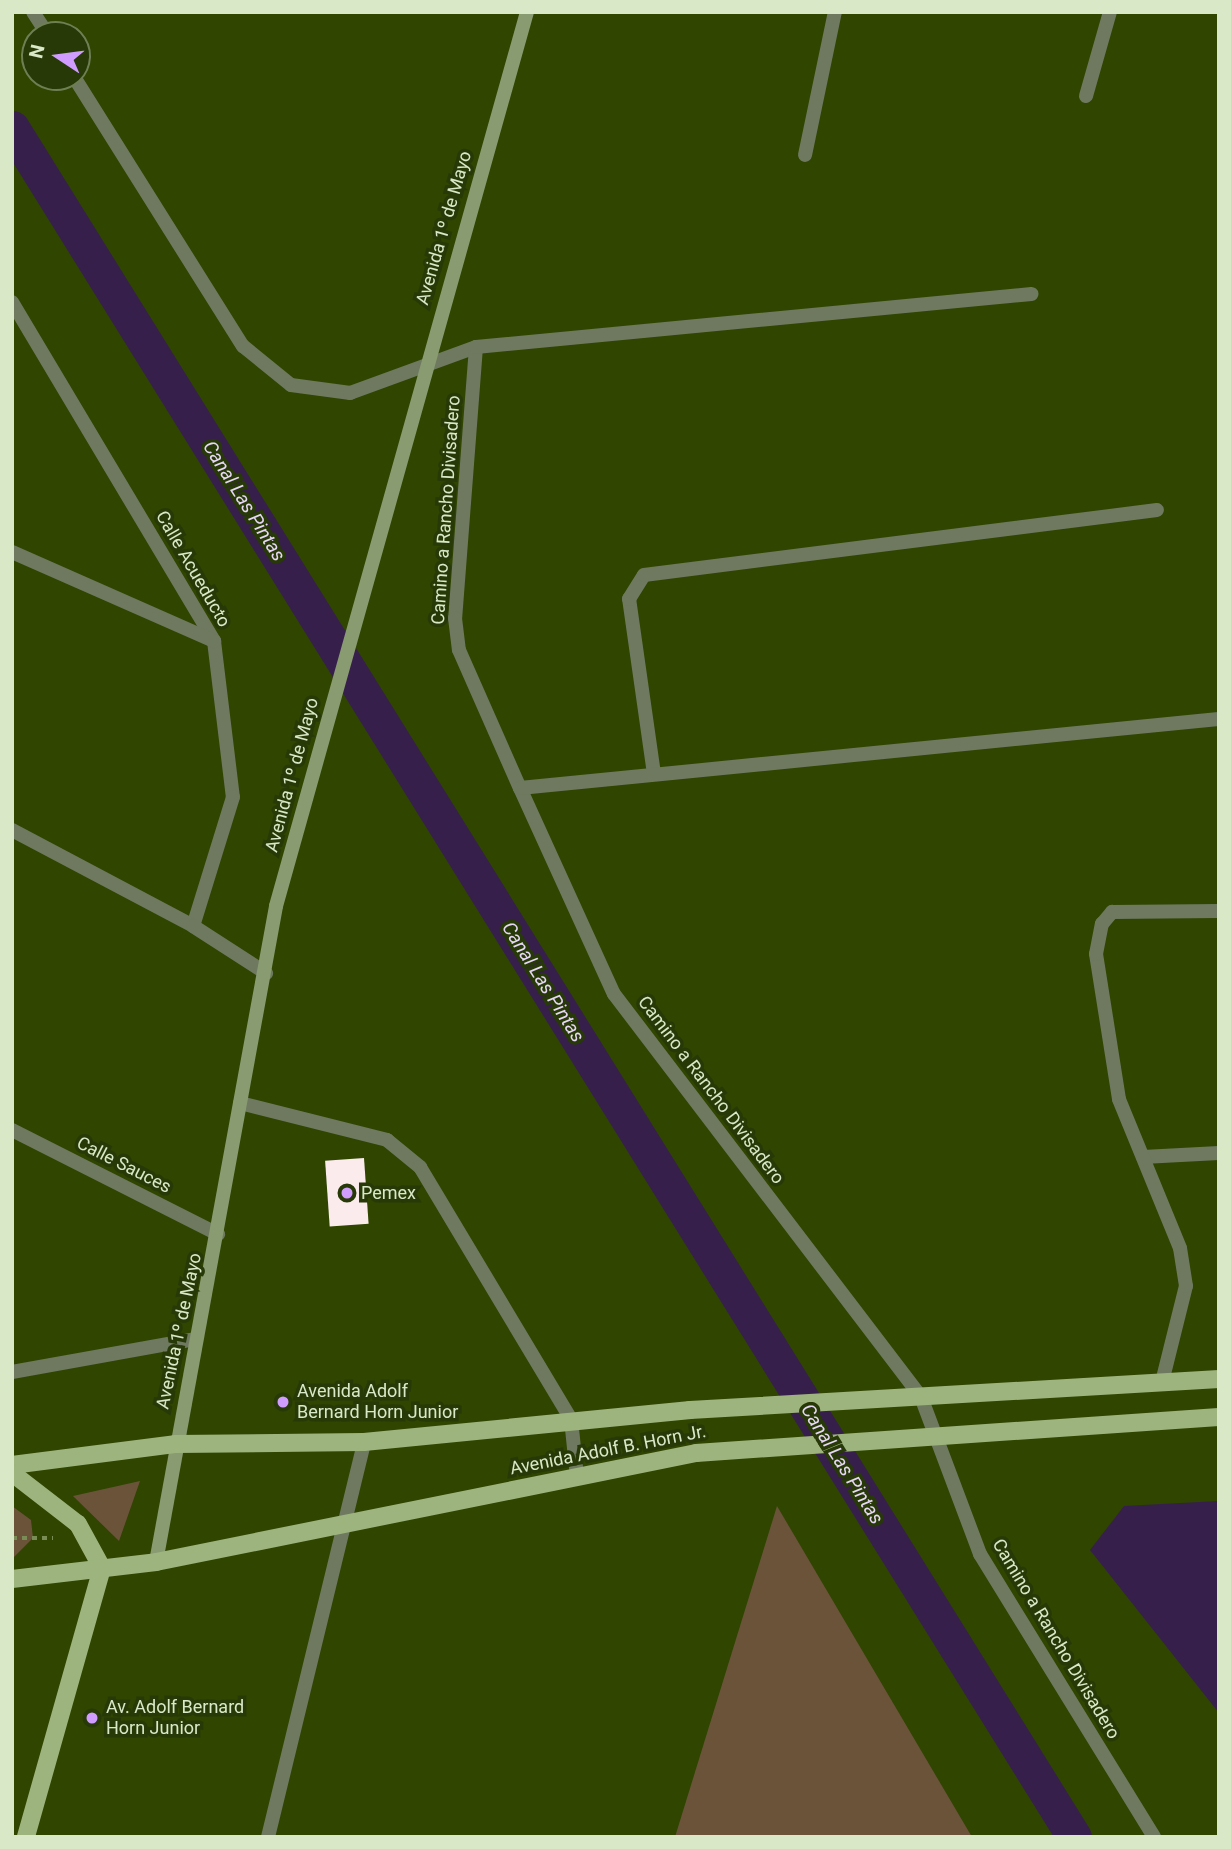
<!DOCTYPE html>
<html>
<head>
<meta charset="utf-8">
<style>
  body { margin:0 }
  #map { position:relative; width:1231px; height:1849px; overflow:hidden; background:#2f4500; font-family:Roboto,sans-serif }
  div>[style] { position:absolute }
  .green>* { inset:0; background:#6b5339 }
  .water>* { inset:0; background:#371f4c }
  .canal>* { height:35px; margin:-17.5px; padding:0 17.5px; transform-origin:17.5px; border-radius:17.5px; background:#371f4c }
  .building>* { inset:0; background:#fbebed; transform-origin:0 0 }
  .path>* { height:4.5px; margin-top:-2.25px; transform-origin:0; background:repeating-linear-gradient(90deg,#798c56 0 5px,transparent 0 10px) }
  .service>* { height:14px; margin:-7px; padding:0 7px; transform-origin:7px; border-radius:7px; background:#6e795f }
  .minor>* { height:14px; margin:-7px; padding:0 7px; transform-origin:7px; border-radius:7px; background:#6e795f }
  .secondary>* { height:14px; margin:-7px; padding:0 7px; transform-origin:7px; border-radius:7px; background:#899b71 }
  .primary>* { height:18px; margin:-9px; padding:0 9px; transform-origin:9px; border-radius:9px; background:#9db47e }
  .dots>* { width:19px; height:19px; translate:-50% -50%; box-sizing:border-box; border:4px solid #283908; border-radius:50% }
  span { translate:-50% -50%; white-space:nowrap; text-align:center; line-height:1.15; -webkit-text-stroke:7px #283908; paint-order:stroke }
  .street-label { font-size:18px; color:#d9e8c7 }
  .poi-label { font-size:18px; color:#d9e8c7 }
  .left { translate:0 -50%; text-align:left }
  .water-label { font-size:19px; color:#e7d8f7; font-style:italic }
  .frame { position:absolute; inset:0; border:14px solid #d9e8c7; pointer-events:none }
  .north { position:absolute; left:21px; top:21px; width:70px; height:70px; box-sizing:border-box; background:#283908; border:2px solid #6f7f54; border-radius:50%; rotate:283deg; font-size:19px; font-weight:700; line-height:28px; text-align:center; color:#d9e8c7 }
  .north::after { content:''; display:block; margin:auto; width:24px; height:32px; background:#d09dff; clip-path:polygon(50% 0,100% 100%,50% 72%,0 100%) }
</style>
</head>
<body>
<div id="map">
  <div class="green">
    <i style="clip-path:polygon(140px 1481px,119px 1541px,73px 1496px)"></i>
    <i style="clip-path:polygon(12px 1506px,31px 1520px,33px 1538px,12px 1559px)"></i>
    <i style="clip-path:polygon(777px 1506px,972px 1837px,675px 1837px)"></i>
  </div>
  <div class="water">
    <i style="clip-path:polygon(1219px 1501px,1219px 1713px,1090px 1550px,1124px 1506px)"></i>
  </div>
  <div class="canal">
    <i style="left:12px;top:128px;width:2012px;rotate:58.14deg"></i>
  </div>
  <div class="building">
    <i style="left:364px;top:1158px;width:66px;height:39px;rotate:86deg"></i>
  </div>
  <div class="path">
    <i style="left:12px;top:1538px;width:41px"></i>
  </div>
  <div class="service">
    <i style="left:240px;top:1103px;width:152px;rotate:14.1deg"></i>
    <i style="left:387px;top:1140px;width:43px;rotate:39.3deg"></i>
    <i style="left:420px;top:1167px;width:294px;rotate:59.1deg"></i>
    <i style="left:571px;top:1419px;width:58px;rotate:84.1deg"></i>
    <i style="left:1143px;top:1157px;width:76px;rotate:-3deg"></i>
    <i style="left:1162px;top:1382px;width:99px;rotate:-76deg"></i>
    <i style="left:1186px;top:1286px;width:38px;rotate:-99deg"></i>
    <i style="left:1180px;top:1248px;width:161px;rotate:-112.3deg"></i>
    <i style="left:1119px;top:1099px;width:147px;rotate:-99deg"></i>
    <i style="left:1096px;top:954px;width:31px;rotate:-79deg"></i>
    <i style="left:1102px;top:924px;width:16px;rotate:-50deg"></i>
    <i style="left:1112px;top:912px;width:107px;rotate:-0.5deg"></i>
  </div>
  <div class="minor">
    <i style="left:33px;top:12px;width:27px;rotate:57deg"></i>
    <i style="left:74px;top:77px;width:318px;rotate:57.9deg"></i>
    <i style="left:243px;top:346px;width:62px;rotate:39.1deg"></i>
    <i style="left:291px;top:385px;width:60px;rotate:7.7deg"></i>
    <i style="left:350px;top:393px;width:134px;rotate:-20.1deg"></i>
    <i style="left:476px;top:347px;width:272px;rotate:94.4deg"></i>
    <i style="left:455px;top:618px;width:32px;rotate:83deg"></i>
    <i style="left:459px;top:650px;width:151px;rotate:66.2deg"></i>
    <i style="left:520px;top:788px;width:226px;rotate:65.5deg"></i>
    <i style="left:614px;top:994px;width:507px;rotate:52.7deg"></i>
    <i style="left:921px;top:1397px;width:168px;rotate:69.4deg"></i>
    <i style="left:980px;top:1554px;width:332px;rotate:58.4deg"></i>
    <i style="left:1086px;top:96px;width:87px;rotate:-74.1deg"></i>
    <i style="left:805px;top:155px;width:146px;rotate:-78.2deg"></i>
    <i style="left:12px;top:302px;width:395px;rotate:59.2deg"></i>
    <i style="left:214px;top:641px;width:157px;rotate:83.1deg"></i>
    <i style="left:233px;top:797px;width:135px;rotate:107.2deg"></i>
    <i style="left:476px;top:347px;width:558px;rotate:-5.45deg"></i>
    <i style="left:12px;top:552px;width:221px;rotate:23.8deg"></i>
    <i style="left:654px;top:774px;width:177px;rotate:-98.1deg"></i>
    <i style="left:629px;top:599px;width:28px;rotate:-58deg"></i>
    <i style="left:644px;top:575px;width:517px;rotate:-7.22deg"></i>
    <i style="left:520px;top:788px;width:702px;rotate:-5.64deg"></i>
    <i style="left:12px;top:830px;width:205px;rotate:27.9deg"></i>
    <i style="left:193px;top:926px;width:87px;rotate:32.8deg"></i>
    <i style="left:12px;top:1130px;width:231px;rotate:26.8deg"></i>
    <i style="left:12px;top:1372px;width:187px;rotate:-10.2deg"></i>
    <i style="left:268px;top:1837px;width:406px;rotate:-76.3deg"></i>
  </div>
  <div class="secondary">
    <i style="left:156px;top:1562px;width:667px;rotate:-79.63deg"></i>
    <i style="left:276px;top:906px;width:929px;rotate:-74.32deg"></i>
  </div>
  <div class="primary">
    <i style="left:12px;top:1465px;width:164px;rotate:-7.3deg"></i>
    <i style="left:175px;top:1444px;width:189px;rotate:-0.6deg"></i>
    <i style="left:364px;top:1442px;width:328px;rotate:-5.6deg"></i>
    <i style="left:690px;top:1410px;width:530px;rotate:-3.35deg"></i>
    <i style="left:12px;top:1473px;width:83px;rotate:37.7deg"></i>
    <i style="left:78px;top:1524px;width:50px;rotate:61.4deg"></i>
    <i style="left:102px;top:1568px;width:280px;rotate:105.8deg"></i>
    <i style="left:12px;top:1579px;width:145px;rotate:-6.7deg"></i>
    <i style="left:156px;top:1562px;width:551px;rotate:-11.41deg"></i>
    <i style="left:696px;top:1453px;width:524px;rotate:-3.94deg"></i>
  </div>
  <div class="dots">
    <i style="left:347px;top:1193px;background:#d09dff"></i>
    <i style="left:283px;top:1402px;background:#d09dff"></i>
    <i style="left:92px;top:1718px;background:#d09dff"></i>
  </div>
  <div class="street-label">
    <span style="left:444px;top:228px;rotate:-74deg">Avenida 1º de Mayo</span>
    <span style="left:446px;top:510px;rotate:-86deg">Camino a Rancho Divisadero</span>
    <span style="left:193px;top:569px;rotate:60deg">Calle Acueducto</span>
    <span style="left:292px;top:775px;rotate:-75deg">Avenida 1º de Mayo</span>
    <span style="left:711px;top:1090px;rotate:53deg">Camino a Rancho Divisadero</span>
    <span style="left:124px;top:1165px;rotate:27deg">Calle Sauces</span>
    <span style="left:179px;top:1331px;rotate:-78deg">Avenida 1º de Mayo</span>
    <span style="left:608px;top:1450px;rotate:-11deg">Avenida Adolf B. Horn Jr.</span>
    <span style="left:1056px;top:1639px;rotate:59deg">Camino a Rancho Divisadero</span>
  </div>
  <div class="poi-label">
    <span class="left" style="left:361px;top:1193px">Pemex</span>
    <span class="left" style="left:297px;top:1402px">Avenida Adolf<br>Bernard Horn Junior</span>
    <span class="left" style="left:106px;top:1718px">Av. Adolf Bernard<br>Horn Junior</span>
  </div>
  <div class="water-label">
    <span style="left:244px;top:501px;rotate:58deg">Canal Las Pintas</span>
    <span style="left:543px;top:982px;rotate:58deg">Canal Las Pintas</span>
    <span style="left:842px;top:1464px;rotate:58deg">Canal Las Pintas</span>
  </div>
  <div class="frame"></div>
  <div class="north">N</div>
</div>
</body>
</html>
